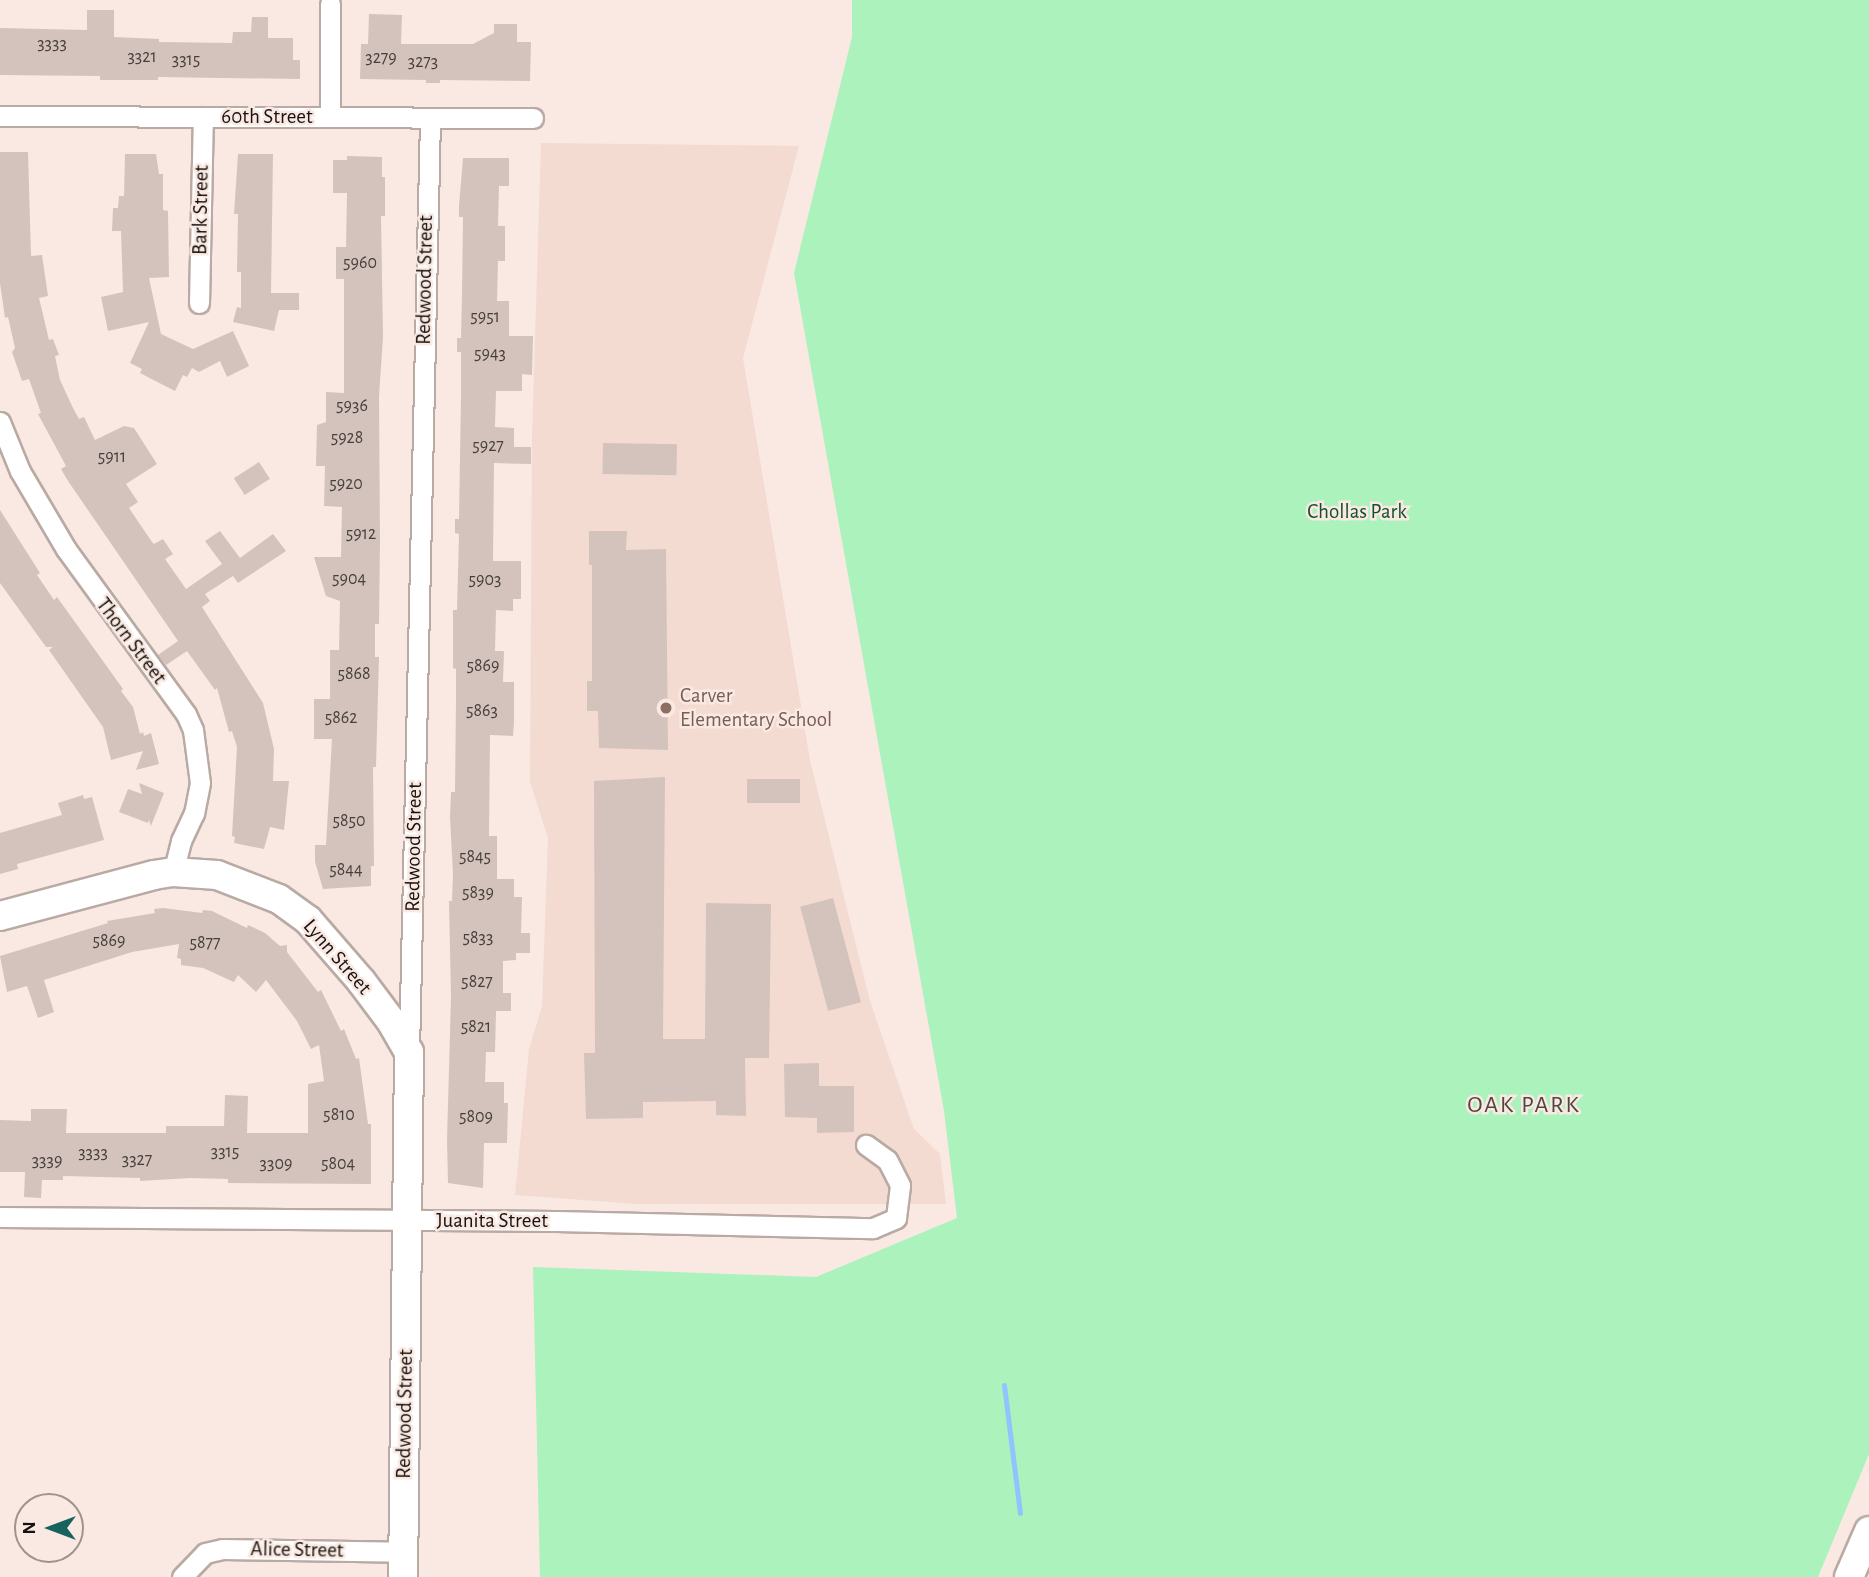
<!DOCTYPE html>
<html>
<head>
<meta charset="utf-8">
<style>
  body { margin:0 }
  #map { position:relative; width:1869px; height:1577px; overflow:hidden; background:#f9e9e2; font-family:"Alegreya Sans",sans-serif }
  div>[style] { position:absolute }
  .built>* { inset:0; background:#f3dbd1 }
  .green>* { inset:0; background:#abf2bc }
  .stream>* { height:5px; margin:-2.5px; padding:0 2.5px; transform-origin:2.5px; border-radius:2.5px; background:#90c4ff }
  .building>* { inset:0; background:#d3c3bc; transform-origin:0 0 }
  .roads { filter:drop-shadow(2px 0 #b9aaa3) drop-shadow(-2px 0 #b9aaa3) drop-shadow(0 2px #b9aaa3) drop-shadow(0 -2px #b9aaa3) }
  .street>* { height:19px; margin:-9.5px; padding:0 9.5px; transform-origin:9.5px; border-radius:9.5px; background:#fff }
  .secondary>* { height:28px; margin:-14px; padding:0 14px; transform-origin:14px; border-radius:14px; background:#fff }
  .dots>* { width:19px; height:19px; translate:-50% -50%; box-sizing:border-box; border:4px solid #f9e9e2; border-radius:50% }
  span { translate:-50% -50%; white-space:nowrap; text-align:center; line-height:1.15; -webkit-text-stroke:5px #f9e9e2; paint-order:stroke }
  .number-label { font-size:18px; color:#473f3c }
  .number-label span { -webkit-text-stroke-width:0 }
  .street-label { font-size:21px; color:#181311 }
  .park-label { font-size:21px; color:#11522a }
  .education-label { font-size:21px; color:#785e54 }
  .left { translate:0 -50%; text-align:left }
  .quarter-label { font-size:24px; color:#524640; letter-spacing:2px }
  .north { position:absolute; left:14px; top:1493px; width:70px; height:70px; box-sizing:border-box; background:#f9e9e2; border:2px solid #9f938e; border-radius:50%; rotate:270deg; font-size:19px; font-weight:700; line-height:28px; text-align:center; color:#181311 }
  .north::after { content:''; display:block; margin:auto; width:24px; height:32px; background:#17635d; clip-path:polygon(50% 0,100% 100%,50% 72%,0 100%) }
</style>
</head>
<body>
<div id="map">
  <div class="built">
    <i style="clip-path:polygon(541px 143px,799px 146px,743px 358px,810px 760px,870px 1001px,914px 1129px,940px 1154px,946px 1204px,637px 1204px,515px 1195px,529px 1049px,542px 1006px,548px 838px,530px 782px,532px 437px)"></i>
  </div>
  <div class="green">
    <i style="clip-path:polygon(852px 0,1869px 0,1869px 1454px,1818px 1577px,540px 1577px,533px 1267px,816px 1277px,957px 1218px,944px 1111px,794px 273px,852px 37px)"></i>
  </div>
  <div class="stream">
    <i style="left:1004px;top:1385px;width:129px;rotate:82.9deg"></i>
  </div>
  <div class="building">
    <i style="clip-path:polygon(87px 10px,114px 10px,114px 37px,159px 39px,159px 42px,232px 43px,233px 32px,251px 32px,252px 17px,268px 17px,268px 38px,293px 38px,293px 60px,300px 60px,300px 79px,158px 77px,158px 80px,100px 80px,100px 76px,0 75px,0 28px,87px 30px)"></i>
    <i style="clip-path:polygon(369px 14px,402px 15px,401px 44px,473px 44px,494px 33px,494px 24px,517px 24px,517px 42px,531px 42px,530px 81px,440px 80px,440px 83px,426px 83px,426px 80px,360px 79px,361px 44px,368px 44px)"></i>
    <i style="clip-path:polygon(0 152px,28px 152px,31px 256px,42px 255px,48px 296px,39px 298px,49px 340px,53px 339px,59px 355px,55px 356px,60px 380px,73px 408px,79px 419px,84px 417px,95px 440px,124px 426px,134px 428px,157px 464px,126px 484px,138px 502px,129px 508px,152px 542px,154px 544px,163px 539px,173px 554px,165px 559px,186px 589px,222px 564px,205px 541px,220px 531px,240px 558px,273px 534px,286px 551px,238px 583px,233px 576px,205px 594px,210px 601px,202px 607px,263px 703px,274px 749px,273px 781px,289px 781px,284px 830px,270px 827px,264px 849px,234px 843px,235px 837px,232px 836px,237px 747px,232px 731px,229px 732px,217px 688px,215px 690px,187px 651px,166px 665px,158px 655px,178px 641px,68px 481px,61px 469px,66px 466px,38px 414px,41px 413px,29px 379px,22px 381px,12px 352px,15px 348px,8px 317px,5px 318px,0 283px)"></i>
    <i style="clip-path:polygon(125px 154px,156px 154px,159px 174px,163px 174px,163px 210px,168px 211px,169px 277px,149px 278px,161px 334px,193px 349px,233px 331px,249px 366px,227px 377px,220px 361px,199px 372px,192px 368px,187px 377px,183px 375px,175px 391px,140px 373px,142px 369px,130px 363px,149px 322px,108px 331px,101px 297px,123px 292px,121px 231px,112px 231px,113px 208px,118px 208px,119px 196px,124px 196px)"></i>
    <i style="clip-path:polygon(238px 154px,273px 154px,271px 293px,299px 293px,299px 310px,279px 310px,274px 331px,233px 322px,237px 307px,241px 308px,241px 272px,237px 272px,238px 214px,234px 214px)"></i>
    <i style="clip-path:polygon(347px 156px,382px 157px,382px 177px,385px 177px,385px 216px,381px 216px,383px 337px,379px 396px,380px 541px,379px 624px,375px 624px,375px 657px,379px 657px,376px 767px,373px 767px,374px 866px,371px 866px,371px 886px,323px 889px,315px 862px,315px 845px,326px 845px,332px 739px,314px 739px,314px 699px,330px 699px,330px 650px,339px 650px,340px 601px,326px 596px,314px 557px,341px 557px,342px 507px,324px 506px,325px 466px,316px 466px,317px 425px,326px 422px,326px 392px,344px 393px,344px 279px,336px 279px,336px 247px,346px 247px,347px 193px,333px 193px,333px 160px,347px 160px)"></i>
    <i style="clip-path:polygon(463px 158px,509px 158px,509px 186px,499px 186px,498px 226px,505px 226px,505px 261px,498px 261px,497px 301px,509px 301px,509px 336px,533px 336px,532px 375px,522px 374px,522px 391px,496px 391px,495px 427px,514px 428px,514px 447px,531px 447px,531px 464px,494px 463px,493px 561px,521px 561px,521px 599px,513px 599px,513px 611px,496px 610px,495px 651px,504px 651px,503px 682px,514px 682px,514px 722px,513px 736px,490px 735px,489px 836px,497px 836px,497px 879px,514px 879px,514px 897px,522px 897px,521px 933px,530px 933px,530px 953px,516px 953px,516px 960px,503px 961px,503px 993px,511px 993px,511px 1011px,496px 1011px,495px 1052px,486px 1052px,485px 1082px,504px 1082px,504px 1103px,508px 1103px,507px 1143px,484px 1143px,483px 1188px,448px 1183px,447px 1140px,451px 997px,449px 901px,452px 901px,453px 874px,450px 817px,451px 792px,455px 792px,456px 701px,456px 669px,453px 668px,453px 610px,457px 610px,459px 534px,455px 533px,455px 519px,459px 519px,461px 398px,461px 352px,457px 352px,457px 338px,461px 338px,462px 294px,463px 217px,459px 217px,459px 206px)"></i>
    <i style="left:603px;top:443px;width:74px;height:31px;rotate:1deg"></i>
    <i style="left:259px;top:462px;width:20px;height:30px;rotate:57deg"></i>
    <i style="clip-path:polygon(0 510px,40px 573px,37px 575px,54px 600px,57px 597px,123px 689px,121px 691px,133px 707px,140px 734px,143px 732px,144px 736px,151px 733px,159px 764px,136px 770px,143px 751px,111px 760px,103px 727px,49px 650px,53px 647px,46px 647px,0 583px)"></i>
    <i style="clip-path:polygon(589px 531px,627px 531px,626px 550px,666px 549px,668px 750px,599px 748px,598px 711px,587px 711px,587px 681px,592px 681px,592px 565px,589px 565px)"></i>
    <i style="clip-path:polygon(665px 777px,663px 1039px,705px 1039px,706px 903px,771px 904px,769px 1058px,745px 1058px,746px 1116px,716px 1115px,716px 1101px,643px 1102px,643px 1118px,586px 1119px,584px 1053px,595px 1053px,594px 781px)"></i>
    <i style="left:747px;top:779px;width:53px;height:24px"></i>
    <i style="clip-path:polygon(139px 783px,164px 793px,151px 826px,149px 820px,148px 823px,119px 812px,128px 789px,142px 794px)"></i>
    <i style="clip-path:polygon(83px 795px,84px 799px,92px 797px,104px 840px,17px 864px,18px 869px,0 874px,0 833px,62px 815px,58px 803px)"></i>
    <i style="left:833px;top:898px;width:108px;height:34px;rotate:75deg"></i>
    <i style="clip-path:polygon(163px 908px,202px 913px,203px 910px,212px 911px,247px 928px,248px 925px,265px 933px,280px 946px,287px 945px,287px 952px,318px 992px,321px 990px,341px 1031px,344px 1029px,356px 1059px,359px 1058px,368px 1124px,371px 1124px,371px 1184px,228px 1183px,228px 1179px,190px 1178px,140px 1181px,140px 1178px,63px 1176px,63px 1180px,42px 1180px,41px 1198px,24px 1197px,25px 1172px,0 1172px,0 1120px,31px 1121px,31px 1109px,67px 1109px,66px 1133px,166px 1133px,166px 1126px,224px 1126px,225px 1095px,248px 1096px,247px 1133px,308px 1133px,308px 1084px,324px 1081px,319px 1045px,311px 1049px,297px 1021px,266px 980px,256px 992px,238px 975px,234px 982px,203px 968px,181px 965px,181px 959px,177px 958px,179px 944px,132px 952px,44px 980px,54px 1012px,38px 1018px,27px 986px,7px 992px,0 956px,108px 923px,107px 921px,155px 913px,154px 909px)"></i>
    <i style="clip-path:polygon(819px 1063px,819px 1086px,854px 1086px,854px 1132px,817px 1133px,817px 1118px,785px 1117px,784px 1064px)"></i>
  </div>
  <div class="roads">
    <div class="street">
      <i style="left:330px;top:4px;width:113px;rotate:90deg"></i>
      <i style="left:0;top:116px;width:533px;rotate:0.21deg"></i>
      <i style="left:199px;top:303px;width:186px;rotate:-88.8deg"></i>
      <i style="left:0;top:422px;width:53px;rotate:67.8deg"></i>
      <i style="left:20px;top:471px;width:91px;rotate:59.5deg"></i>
      <i style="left:66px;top:549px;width:204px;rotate:54deg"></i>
      <i style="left:186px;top:714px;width:17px;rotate:66deg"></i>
      <i style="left:193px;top:730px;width:53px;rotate:82.5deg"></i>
      <i style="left:200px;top:783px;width:31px;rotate:101deg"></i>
      <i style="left:194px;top:813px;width:31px;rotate:115deg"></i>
      <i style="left:181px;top:841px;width:32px;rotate:104deg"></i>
      <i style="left:409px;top:1051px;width:933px;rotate:-88.71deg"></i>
      <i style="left:0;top:1217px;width:556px;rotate:0.41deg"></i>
      <i style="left:556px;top:1221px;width:317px;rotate:1.3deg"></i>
      <i style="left:873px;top:1228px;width:25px;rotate:-23deg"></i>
      <i style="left:896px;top:1218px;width:33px;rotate:-83deg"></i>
      <i style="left:900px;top:1185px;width:28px;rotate:-117deg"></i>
      <i style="left:887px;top:1160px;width:26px;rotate:-144deg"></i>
      <i style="left:182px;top:1577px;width:33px;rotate:-46deg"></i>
      <i style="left:205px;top:1553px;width:17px;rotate:-13deg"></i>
      <i style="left:222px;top:1549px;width:181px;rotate:0.9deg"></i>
    </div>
    <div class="secondary">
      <i style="left:0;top:916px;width:159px;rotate:-14.9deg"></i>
      <i style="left:154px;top:875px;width:19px;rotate:-9deg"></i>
      <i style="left:173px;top:872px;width:44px;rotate:3.9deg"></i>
      <i style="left:217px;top:875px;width:66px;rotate:21.2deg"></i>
      <i style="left:279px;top:899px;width:36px;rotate:36deg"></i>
      <i style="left:308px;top:920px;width:81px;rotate:49deg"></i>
      <i style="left:361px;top:981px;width:50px;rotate:53.1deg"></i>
      <i style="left:391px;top:1021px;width:36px;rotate:60deg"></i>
      <i style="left:409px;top:1052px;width:525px;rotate:90.65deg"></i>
      <i style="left:1849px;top:1577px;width:50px;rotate:-66.5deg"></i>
    </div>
  </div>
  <div class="dots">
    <i style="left:666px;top:708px;background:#8d6e63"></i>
  </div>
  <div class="number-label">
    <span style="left:52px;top:44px">3333</span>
    <span style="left:142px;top:57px">3321</span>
    <span style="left:381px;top:58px">3279</span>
    <span style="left:186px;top:60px">3315</span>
    <span style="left:423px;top:62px">3273</span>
    <span style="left:360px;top:263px">5960</span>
    <span style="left:485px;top:317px">5951</span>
    <span style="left:490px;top:354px">5943</span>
    <span style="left:352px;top:406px">5936</span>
    <span style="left:347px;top:438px">5928</span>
    <span style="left:488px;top:446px">5927</span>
    <span style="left:112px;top:457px">5911</span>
    <span style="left:346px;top:484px">5920</span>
    <span style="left:361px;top:534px">5912</span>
    <span style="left:349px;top:579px">5904</span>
    <span style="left:485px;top:580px">5903</span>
    <span style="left:483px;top:666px">5869</span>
    <span style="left:354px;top:674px">5868</span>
    <span style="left:482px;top:711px">5863</span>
    <span style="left:341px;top:718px">5862</span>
    <span style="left:349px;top:821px">5850</span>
    <span style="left:475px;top:857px">5845</span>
    <span style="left:346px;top:870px">5844</span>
    <span style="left:478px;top:893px">5839</span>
    <span style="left:478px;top:938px">5833</span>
    <span style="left:109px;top:941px">5869</span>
    <span style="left:205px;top:943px">5877</span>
    <span style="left:477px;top:982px">5827</span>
    <span style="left:476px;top:1027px">5821</span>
    <span style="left:339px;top:1115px">5810</span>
    <span style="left:476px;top:1117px">5809</span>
    <span style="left:225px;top:1152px">3315</span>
    <span style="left:93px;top:1153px">3333</span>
    <span style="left:137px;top:1160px">3327</span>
    <span style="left:47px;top:1161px">3339</span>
    <span style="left:276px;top:1164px">3309</span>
    <span style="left:338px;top:1164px">5804</span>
  </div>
  <div class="street-label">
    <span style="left:267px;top:117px">60th Street</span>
    <span style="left:201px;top:210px;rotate:-89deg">Bark Street</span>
    <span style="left:425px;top:280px;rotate:-89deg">Redwood Street</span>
    <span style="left:131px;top:641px;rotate:53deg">Thorn Street</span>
    <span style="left:414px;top:847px;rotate:-89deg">Redwood Street</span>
    <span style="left:337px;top:957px;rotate:49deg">Lynn Street</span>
    <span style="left:492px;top:1221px">Juanita Street</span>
    <span style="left:405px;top:1414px;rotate:-89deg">Redwood Street</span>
    <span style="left:297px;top:1550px;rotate:1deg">Alice Street</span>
  </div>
  <div class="park-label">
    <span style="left:1357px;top:512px">Chollas Park</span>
  </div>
  <div class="education-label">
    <span class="left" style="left:680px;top:708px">Carver<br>Elementary School</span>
  </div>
  <div class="quarter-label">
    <span style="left:1524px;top:1106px">OAK PARK</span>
  </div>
  <div class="north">N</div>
</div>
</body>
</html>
